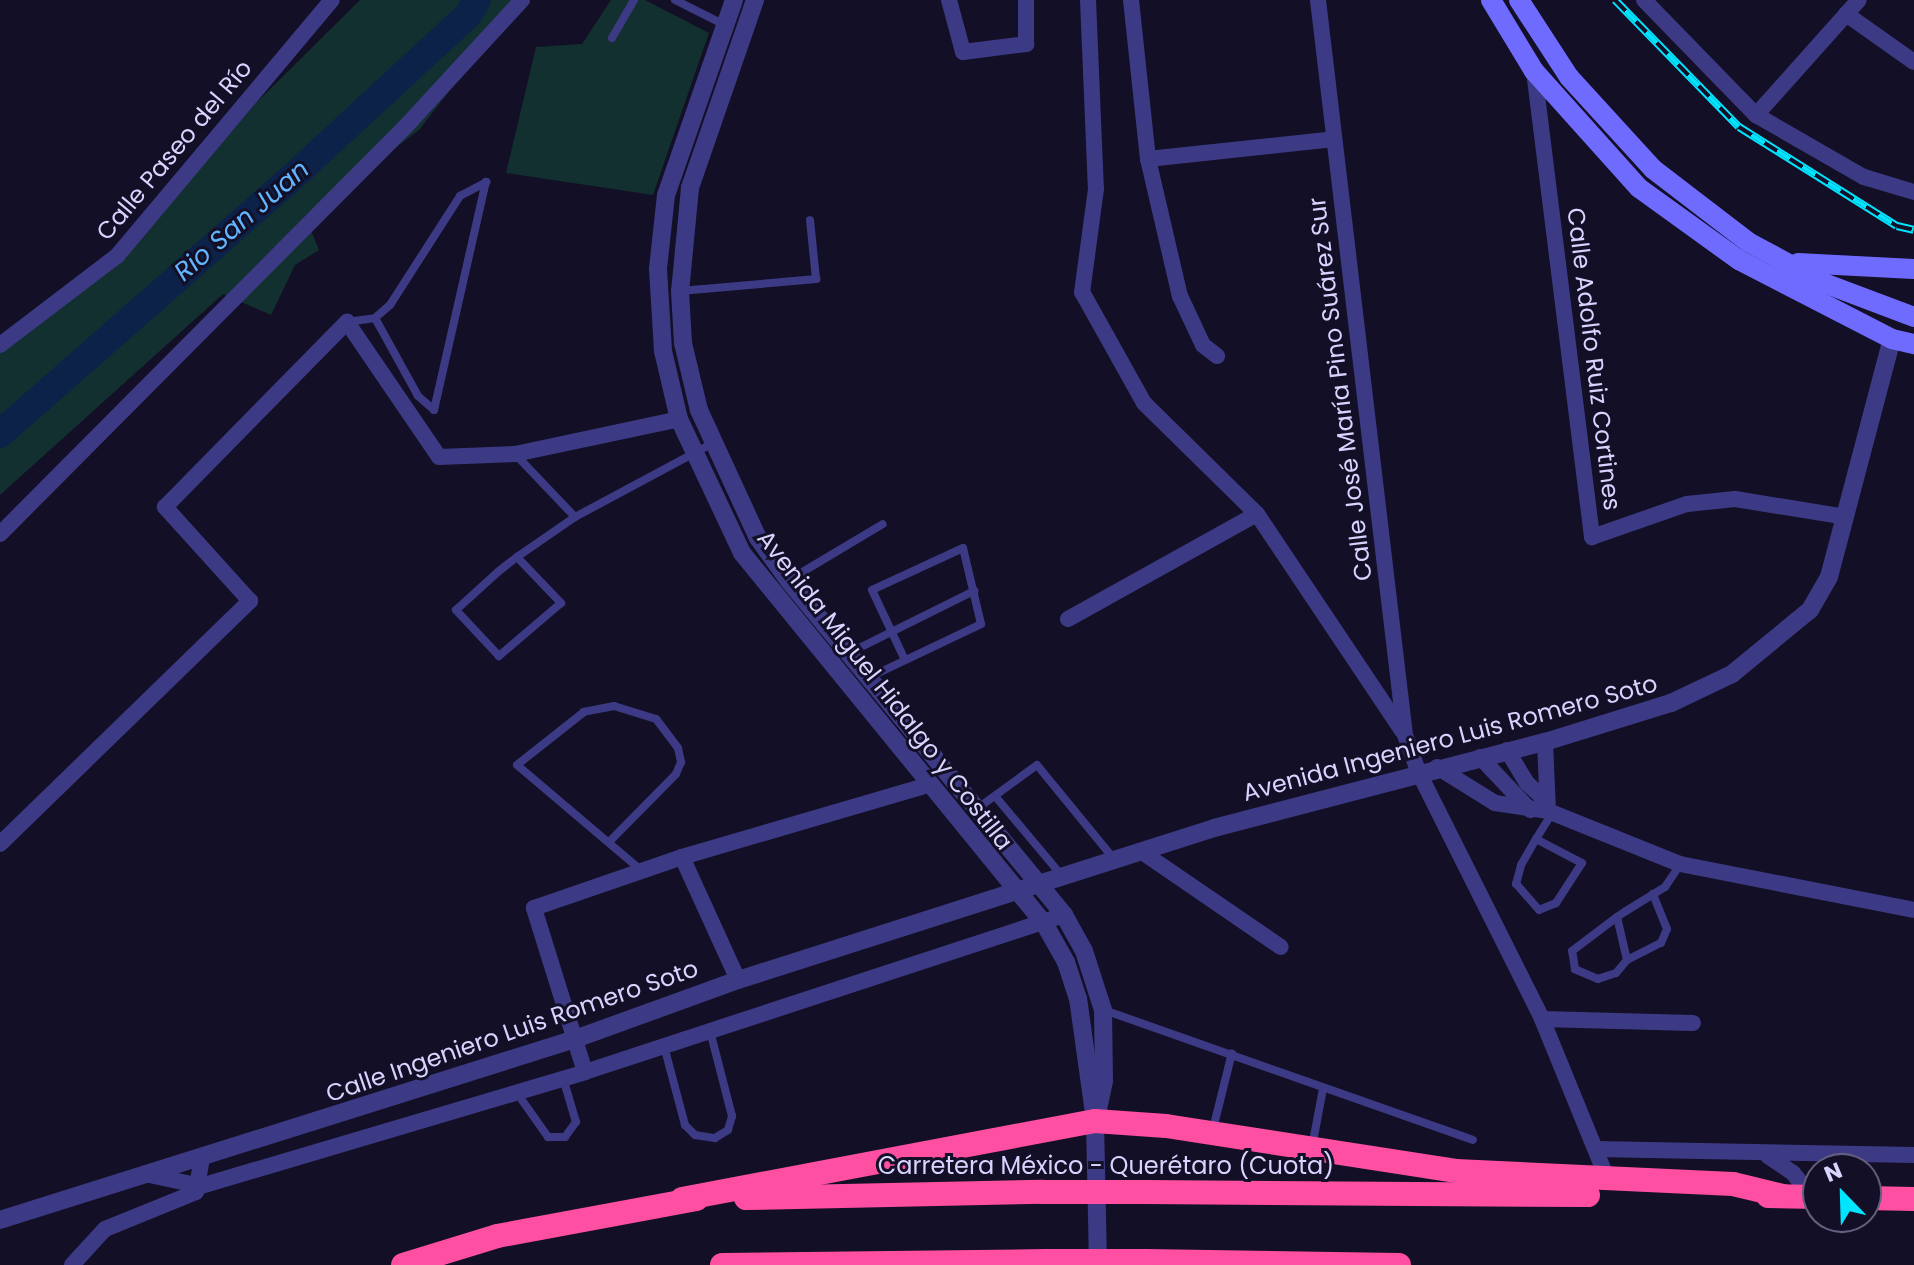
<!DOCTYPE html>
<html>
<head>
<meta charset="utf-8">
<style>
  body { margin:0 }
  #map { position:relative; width:1914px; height:1265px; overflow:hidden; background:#130f26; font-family:Poppins,sans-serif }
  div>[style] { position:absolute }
  .green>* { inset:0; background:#12302f }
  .river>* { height:28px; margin:-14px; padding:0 14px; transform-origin:14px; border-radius:14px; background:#0c2248 }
  .service>* { height:8px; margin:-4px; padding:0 4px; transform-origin:4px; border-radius:4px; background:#3d3a85 }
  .minor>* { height:16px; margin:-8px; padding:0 8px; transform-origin:8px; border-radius:8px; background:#3d3a85 }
  .tertiary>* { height:18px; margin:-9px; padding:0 9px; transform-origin:9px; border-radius:9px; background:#3d3a85 }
  .secondary>* { height:20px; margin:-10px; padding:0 10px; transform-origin:10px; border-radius:10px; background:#6f6bff }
  .motorway>* { height:24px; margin:-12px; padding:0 12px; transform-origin:12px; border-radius:12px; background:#ff4fa3 }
  .rail>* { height:8px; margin-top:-4px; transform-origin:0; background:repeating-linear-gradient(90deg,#130f26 0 15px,#00e5ff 0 30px); box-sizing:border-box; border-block:2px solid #00e5ff }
  .motorway-bridge>* { height:24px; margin:-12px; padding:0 12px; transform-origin:12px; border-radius:12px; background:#ff4fa3 }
  span { translate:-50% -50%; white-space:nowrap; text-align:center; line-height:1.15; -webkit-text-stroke:6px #130f26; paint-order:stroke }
  .street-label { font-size:24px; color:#d9d4ff }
  .water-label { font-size:26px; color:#62b6ff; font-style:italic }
  .north { position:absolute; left:1802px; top:1153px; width:80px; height:80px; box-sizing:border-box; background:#130f26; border:2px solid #625e7d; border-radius:50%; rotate:337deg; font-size:22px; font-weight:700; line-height:32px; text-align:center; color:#d9d4ff }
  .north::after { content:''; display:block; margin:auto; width:28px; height:36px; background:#00e5ff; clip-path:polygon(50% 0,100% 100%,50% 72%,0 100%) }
</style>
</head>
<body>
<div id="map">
  <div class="green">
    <i style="clip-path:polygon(360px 0,520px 0,419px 130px,305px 216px,319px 250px,295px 265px,271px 315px,223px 294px,0 495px,0 347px,139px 240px,256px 103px)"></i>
    <i style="clip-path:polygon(611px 0,645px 0,709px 33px,653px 195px,506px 173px,536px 47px,582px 44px)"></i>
  </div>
  <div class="river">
    <i style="left:0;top:434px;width:400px;rotate:-41.3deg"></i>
    <i style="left:300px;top:170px;width:229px;rotate:-42.7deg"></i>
    <i style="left:468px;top:15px;width:17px;rotate:-59deg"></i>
  </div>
  <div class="service">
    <i style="left:675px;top:0;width:56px;rotate:26.6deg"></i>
    <i style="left:612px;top:38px;width:44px;rotate:-59.9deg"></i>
    <i style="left:680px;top:291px;width:137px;rotate:-5deg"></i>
    <i style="left:816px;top:279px;width:59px;rotate:-95.8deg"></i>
    <i style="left:375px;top:318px;width:89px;rotate:61.1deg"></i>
    <i style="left:418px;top:396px;width:21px;rotate:41deg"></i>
    <i style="left:434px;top:410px;width:234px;rotate:-77.2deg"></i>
    <i style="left:347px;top:322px;width:28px;rotate:-8deg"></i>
    <i style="left:375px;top:318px;width:20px;rotate:-41deg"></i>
    <i style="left:390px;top:305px;width:130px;rotate:-57.3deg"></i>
    <i style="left:460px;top:196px;width:30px;rotate:-28deg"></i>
    <i style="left:515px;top:454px;width:87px;rotate:46.4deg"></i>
    <i style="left:517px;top:557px;width:64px;rotate:46.3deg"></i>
    <i style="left:561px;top:603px;width:82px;rotate:139.5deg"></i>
    <i style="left:499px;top:656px;width:63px;rotate:-133.1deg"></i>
    <i style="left:456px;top:610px;width:58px;rotate:-42.2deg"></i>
    <i style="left:499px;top:571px;width:23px;rotate:-38deg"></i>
    <i style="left:517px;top:557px;width:70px;rotate:-34.6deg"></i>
    <i style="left:575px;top:517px;width:154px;rotate:-28.2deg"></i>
    <i style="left:789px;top:580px;width:109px;rotate:-30.8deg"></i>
    <i style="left:849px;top:653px;width:140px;rotate:-26.4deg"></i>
    <i style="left:870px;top:677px;width:123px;rotate:-25.5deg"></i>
    <i style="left:981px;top:624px;width:78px;rotate:-103.3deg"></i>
    <i style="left:963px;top:548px;width:100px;rotate:155.2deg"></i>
    <i style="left:872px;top:590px;width:77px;rotate:64.8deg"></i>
    <i style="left:995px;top:796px;width:106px;rotate:50deg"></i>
    <i style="left:978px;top:808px;width:73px;rotate:-36.1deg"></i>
    <i style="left:1037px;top:765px;width:120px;rotate:50.7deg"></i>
    <i style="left:1536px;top:839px;width:52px;rotate:27.6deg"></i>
    <i style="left:1582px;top:863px;width:48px;rotate:123deg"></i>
    <i style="left:1556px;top:903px;width:18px;rotate:158deg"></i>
    <i style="left:1539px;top:910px;width:35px;rotate:-131deg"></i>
    <i style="left:1516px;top:884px;width:20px;rotate:-75deg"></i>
    <i style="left:1521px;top:865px;width:30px;rotate:-60deg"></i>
    <i style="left:1536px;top:839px;width:31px;rotate:-58deg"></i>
    <i style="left:609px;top:842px;width:95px;rotate:-45.4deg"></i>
    <i style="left:676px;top:774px;width:13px;rotate:-67deg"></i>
    <i style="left:681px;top:762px;width:14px;rotate:-102deg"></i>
    <i style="left:678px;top:748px;width:36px;rotate:-127deg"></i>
    <i style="left:656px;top:719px;width:44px;rotate:-162.8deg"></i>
    <i style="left:614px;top:706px;width:31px;rotate:169deg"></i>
    <i style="left:584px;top:712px;width:85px;rotate:141.7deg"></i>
    <i style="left:517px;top:765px;width:162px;rotate:40.3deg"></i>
    <i style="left:1617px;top:917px;width:44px;rotate:76.9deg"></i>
    <i style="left:1627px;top:960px;width:17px;rotate:130deg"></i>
    <i style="left:1616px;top:973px;width:19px;rotate:162deg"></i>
    <i style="left:1598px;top:979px;width:25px;rotate:-157deg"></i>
    <i style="left:1575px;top:969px;width:18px;rotate:-99deg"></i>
    <i style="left:1572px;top:951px;width:56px;rotate:-37.1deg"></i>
    <i style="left:1617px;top:917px;width:11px;rotate:-34deg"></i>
    <i style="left:1626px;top:911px;width:46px;rotate:-31.6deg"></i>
    <i style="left:1665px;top:887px;width:27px;rotate:-56deg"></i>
    <i style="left:1627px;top:960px;width:38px;rotate:-27deg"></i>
    <i style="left:1661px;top:943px;width:15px;rotate:-67deg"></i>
    <i style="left:1667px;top:929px;width:38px;rotate:-112deg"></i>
    <i style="left:1104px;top:1010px;width:391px;rotate:19.4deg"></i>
    <i style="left:664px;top:1046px;width:82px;rotate:75.1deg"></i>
    <i style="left:685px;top:1125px;width:14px;rotate:45deg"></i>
    <i style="left:695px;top:1135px;width:20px;rotate:9deg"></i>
    <i style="left:715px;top:1138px;width:15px;rotate:-32deg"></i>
    <i style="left:728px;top:1130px;width:15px;rotate:-74deg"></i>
    <i style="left:732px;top:1116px;width:88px;rotate:-104.5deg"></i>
    <i style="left:517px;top:1093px;width:54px;rotate:54.8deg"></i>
    <i style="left:548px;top:1137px;width:17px"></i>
    <i style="left:565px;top:1137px;width:19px;rotate:-54deg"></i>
    <i style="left:576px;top:1122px;width:46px;rotate:-106.5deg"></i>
    <i style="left:1213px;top:1129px;width:78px;rotate:-76deg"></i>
    <i style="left:1312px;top:1147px;width:59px;rotate:-79.3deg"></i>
  </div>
  <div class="minor">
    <i style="left:949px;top:0;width:54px;rotate:74.9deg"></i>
    <i style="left:963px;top:52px;width:64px;rotate:-7.2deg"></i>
    <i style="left:1026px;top:44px;width:44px;rotate:-90deg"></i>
    <i style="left:1088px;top:0;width:189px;rotate:87.6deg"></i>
    <i style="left:1096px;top:189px;width:104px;rotate:97.7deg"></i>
    <i style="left:1082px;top:292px;width:127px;rotate:60.8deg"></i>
    <i style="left:1144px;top:403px;width:158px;rotate:44.5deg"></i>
    <i style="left:1257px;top:514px;width:261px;rotate:56.2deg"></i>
    <i style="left:1131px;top:0;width:160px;rotate:83.9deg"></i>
    <i style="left:1148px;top:159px;width:141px;rotate:76.9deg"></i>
    <i style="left:1180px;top:296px;width:54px;rotate:64.9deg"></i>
    <i style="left:1203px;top:345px;width:18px;rotate:38deg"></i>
    <i style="left:1318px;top:0;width:740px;rotate:83.25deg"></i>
    <i style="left:1405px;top:735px;width:38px;rotate:70deg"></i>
    <i style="left:1418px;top:771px;width:277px;rotate:63.4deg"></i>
    <i style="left:1542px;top:1019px;width:175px;rotate:67.8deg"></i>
    <i style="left:1644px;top:0;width:161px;rotate:45.8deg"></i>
    <i style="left:1756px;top:115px;width:125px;rotate:29.9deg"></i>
    <i style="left:1864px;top:177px;width:52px;rotate:16.7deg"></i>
    <i style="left:1846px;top:14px;width:83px;rotate:35.2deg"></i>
    <i style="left:1534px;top:71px;width:470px;rotate:82.9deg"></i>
    <i style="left:1592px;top:537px;width:101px;rotate:-19.2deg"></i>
    <i style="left:1687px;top:504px;width:48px;rotate:-5.9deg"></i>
    <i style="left:1735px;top:499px;width:112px;rotate:9.2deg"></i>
    <i style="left:1756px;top:115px;width:154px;rotate:-48.2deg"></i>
    <i style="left:1148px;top:159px;width:187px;rotate:-6.1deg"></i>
    <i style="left:0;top:345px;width:147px;rotate:-37.3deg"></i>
    <i style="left:117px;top:256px;width:334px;rotate:-50deg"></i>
    <i style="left:0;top:534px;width:577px;rotate:-45.14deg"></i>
    <i style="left:407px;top:125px;width:170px;rotate:-47.4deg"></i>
    <i style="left:1068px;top:619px;width:216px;rotate:-29.1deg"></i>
    <i style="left:1545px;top:742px;width:69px;rotate:87.5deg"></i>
    <i style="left:1507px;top:750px;width:39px;rotate:59deg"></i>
    <i style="left:1527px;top:783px;width:23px;rotate:43deg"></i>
    <i style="left:1480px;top:757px;width:73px;rotate:46.7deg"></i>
    <i style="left:1437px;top:767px;width:68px;rotate:31.8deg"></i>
    <i style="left:1495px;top:803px;width:54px;rotate:8.6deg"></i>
    <i style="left:1548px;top:811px;width:142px;rotate:21.9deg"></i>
    <i style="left:1680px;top:864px;width:238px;rotate:11.1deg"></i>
    <i style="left:0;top:844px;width:349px;rotate:-44.2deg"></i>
    <i style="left:250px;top:601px;width:127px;rotate:-132.1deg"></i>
    <i style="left:165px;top:507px;width:260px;rotate:-45.5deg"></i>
    <i style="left:347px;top:322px;width:163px;rotate:55.7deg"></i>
    <i style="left:439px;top:457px;width:76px;rotate:-2.3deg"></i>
    <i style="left:515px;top:454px;width:168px;rotate:-12deg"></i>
    <i style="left:1142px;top:852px;width:168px;rotate:34.4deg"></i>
    <i style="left:682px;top:857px;width:135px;rotate:65.5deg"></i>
    <i style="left:1542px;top:1019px;width:151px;rotate:1.5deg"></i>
    <i style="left:585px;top:1072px;width:172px;rotate:-107.3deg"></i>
    <i style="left:534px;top:908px;width:157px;rotate:-19deg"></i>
    <i style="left:682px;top:857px;width:257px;rotate:-16.3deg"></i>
    <i style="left:1596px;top:1149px;width:318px;rotate:1.1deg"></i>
    <i style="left:1768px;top:1156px;width:30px;rotate:34deg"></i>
    <i style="left:1793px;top:1173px;width:31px;rotate:52deg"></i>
    <i style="left:145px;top:1174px;width:57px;rotate:12.1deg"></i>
    <i style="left:201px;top:1186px;width:401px;rotate:-16.5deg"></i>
    <i style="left:585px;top:1072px;width:504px;rotate:-18.15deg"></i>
    <i style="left:72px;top:1265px;width:49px;rotate:-47.5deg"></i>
    <i style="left:105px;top:1229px;width:98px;rotate:-22.1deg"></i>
    <i style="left:196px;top:1192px;width:36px;rotate:-80deg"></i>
  </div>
  <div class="tertiary">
    <i style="left:734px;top:0;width:207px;rotate:109.2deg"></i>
    <i style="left:666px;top:195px;width:74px;rotate:96.2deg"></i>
    <i style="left:658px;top:269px;width:82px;rotate:86.5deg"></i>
    <i style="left:663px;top:351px;width:70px;rotate:76.8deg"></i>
    <i style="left:679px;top:419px;width:148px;rotate:64.8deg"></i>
    <i style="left:742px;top:553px;width:478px;rotate:50.8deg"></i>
    <i style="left:1044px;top:923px;width:45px;rotate:60.6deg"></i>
    <i style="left:1066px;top:962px;width:38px;rotate:72deg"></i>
    <i style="left:1078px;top:998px;width:124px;rotate:82.1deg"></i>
    <i style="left:1095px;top:1121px;width:144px;rotate:88.8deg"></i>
    <i style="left:755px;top:0;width:199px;rotate:109.1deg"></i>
    <i style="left:690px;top:188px;width:103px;rotate:95.5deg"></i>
    <i style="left:680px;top:291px;width:52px;rotate:86.7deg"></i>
    <i style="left:683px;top:343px;width:69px;rotate:76.6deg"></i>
    <i style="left:699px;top:410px;width:141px;rotate:65.3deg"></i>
    <i style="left:758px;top:538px;width:53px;rotate:54.2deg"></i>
    <i style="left:789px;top:581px;width:433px;rotate:50.5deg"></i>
    <i style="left:1064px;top:915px;width:41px;rotate:60.9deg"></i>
    <i style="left:1084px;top:951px;width:62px;rotate:72.1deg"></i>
    <i style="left:1103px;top:1010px;width:71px;rotate:89.2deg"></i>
    <i style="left:1104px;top:1081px;width:33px;rotate:102deg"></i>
    <i style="left:0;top:1220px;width:603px;rotate:-17.47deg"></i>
    <i style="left:575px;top:1039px;width:173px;rotate:-19.9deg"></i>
    <i style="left:738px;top:980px;width:500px;rotate:-17.7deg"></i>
    <i style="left:1214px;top:828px;width:342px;rotate:-14.6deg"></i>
    <i style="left:1545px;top:742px;width:132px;rotate:-17.2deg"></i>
    <i style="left:1671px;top:703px;width:68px;rotate:-25.4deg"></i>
    <i style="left:1732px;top:674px;width:101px;rotate:-39.4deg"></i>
    <i style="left:1810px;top:610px;width:38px;rotate:-60deg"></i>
    <i style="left:1829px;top:577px;width:246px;rotate:-75.2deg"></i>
  </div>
  <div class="secondary">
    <i style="left:1491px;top:0;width:83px;rotate:58.8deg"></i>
    <i style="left:1534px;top:71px;width:157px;rotate:48.1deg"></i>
    <i style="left:1639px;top:188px;width:123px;rotate:35.8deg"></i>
    <i style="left:1739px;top:260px;width:172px;rotate:27.3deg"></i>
    <i style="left:1892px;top:339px;width:23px;rotate:13deg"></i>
    <i style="left:1519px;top:0;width:92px;rotate:57deg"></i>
    <i style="left:1569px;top:77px;width:125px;rotate:47.6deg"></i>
    <i style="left:1653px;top:169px;width:120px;rotate:37.5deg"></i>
    <i style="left:1748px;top:242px;width:86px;rotate:28.3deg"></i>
    <i style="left:1824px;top:283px;width:96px;rotate:20.7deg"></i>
    <i style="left:1798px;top:263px;width:116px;rotate:3deg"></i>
  </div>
  <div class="motorway">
    <i style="left:1144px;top:1192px;width:444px;rotate:0.4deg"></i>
    <i style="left:1768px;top:1196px;width:50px;rotate:1.1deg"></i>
    <i style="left:746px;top:1198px;width:297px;rotate:-1.2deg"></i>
    <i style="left:1866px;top:1198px;width:48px;rotate:1.2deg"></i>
    <i style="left:682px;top:1199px;width:420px;rotate:-10.7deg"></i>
    <i style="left:1095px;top:1121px;width:71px;rotate:4deg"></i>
    <i style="left:1166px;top:1126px;width:293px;rotate:8.8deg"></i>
    <i style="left:1456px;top:1171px;width:277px;rotate:2.7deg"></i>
    <i style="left:1733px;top:1184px;width:51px;rotate:13.5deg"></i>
    <i style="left:1146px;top:1261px;width:253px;rotate:0.9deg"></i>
    <i style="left:403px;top:1265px;width:98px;rotate:-17.1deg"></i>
    <i style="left:497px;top:1236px;width:203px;rotate:-10.5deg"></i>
    <i style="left:722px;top:1265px;width:324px;rotate:-0.7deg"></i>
  </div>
  <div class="rail">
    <i style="left:1615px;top:0;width:177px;rotate:45.7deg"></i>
    <i style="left:1739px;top:127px;width:186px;rotate:32.1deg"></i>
    <i style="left:1897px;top:226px;width:17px;rotate:13deg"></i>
  </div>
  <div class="motorway-bridge">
    <i style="left:1043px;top:1192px;width:101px"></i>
    <i style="left:1046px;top:1261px;width:100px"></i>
  </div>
  <div class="street-label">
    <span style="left:174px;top:150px;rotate:-50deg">Calle Paseo del Río</span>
    <span style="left:1594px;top:359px;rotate:83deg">Calle Adolfo Ruiz Cortines</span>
    <span style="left:1340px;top:389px;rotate:-97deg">Calle José María Pino Suárez Sur</span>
    <span style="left:885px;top:690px;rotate:52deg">Avenida Miguel Hidalgo y Costilla</span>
    <span style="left:1450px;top:738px;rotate:-15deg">Avenida Ingeniero Luis Romero Soto</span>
    <span style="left:512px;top:1031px;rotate:-19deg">Calle Ingeniero Luis Romero Soto</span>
    <span style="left:1106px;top:1166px">Carretera México - Querétaro (Cuota)</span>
  </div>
  <div class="water-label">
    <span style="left:242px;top:221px;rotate:-41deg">Rio San Juan</span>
  </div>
  <div class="north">N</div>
</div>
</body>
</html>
